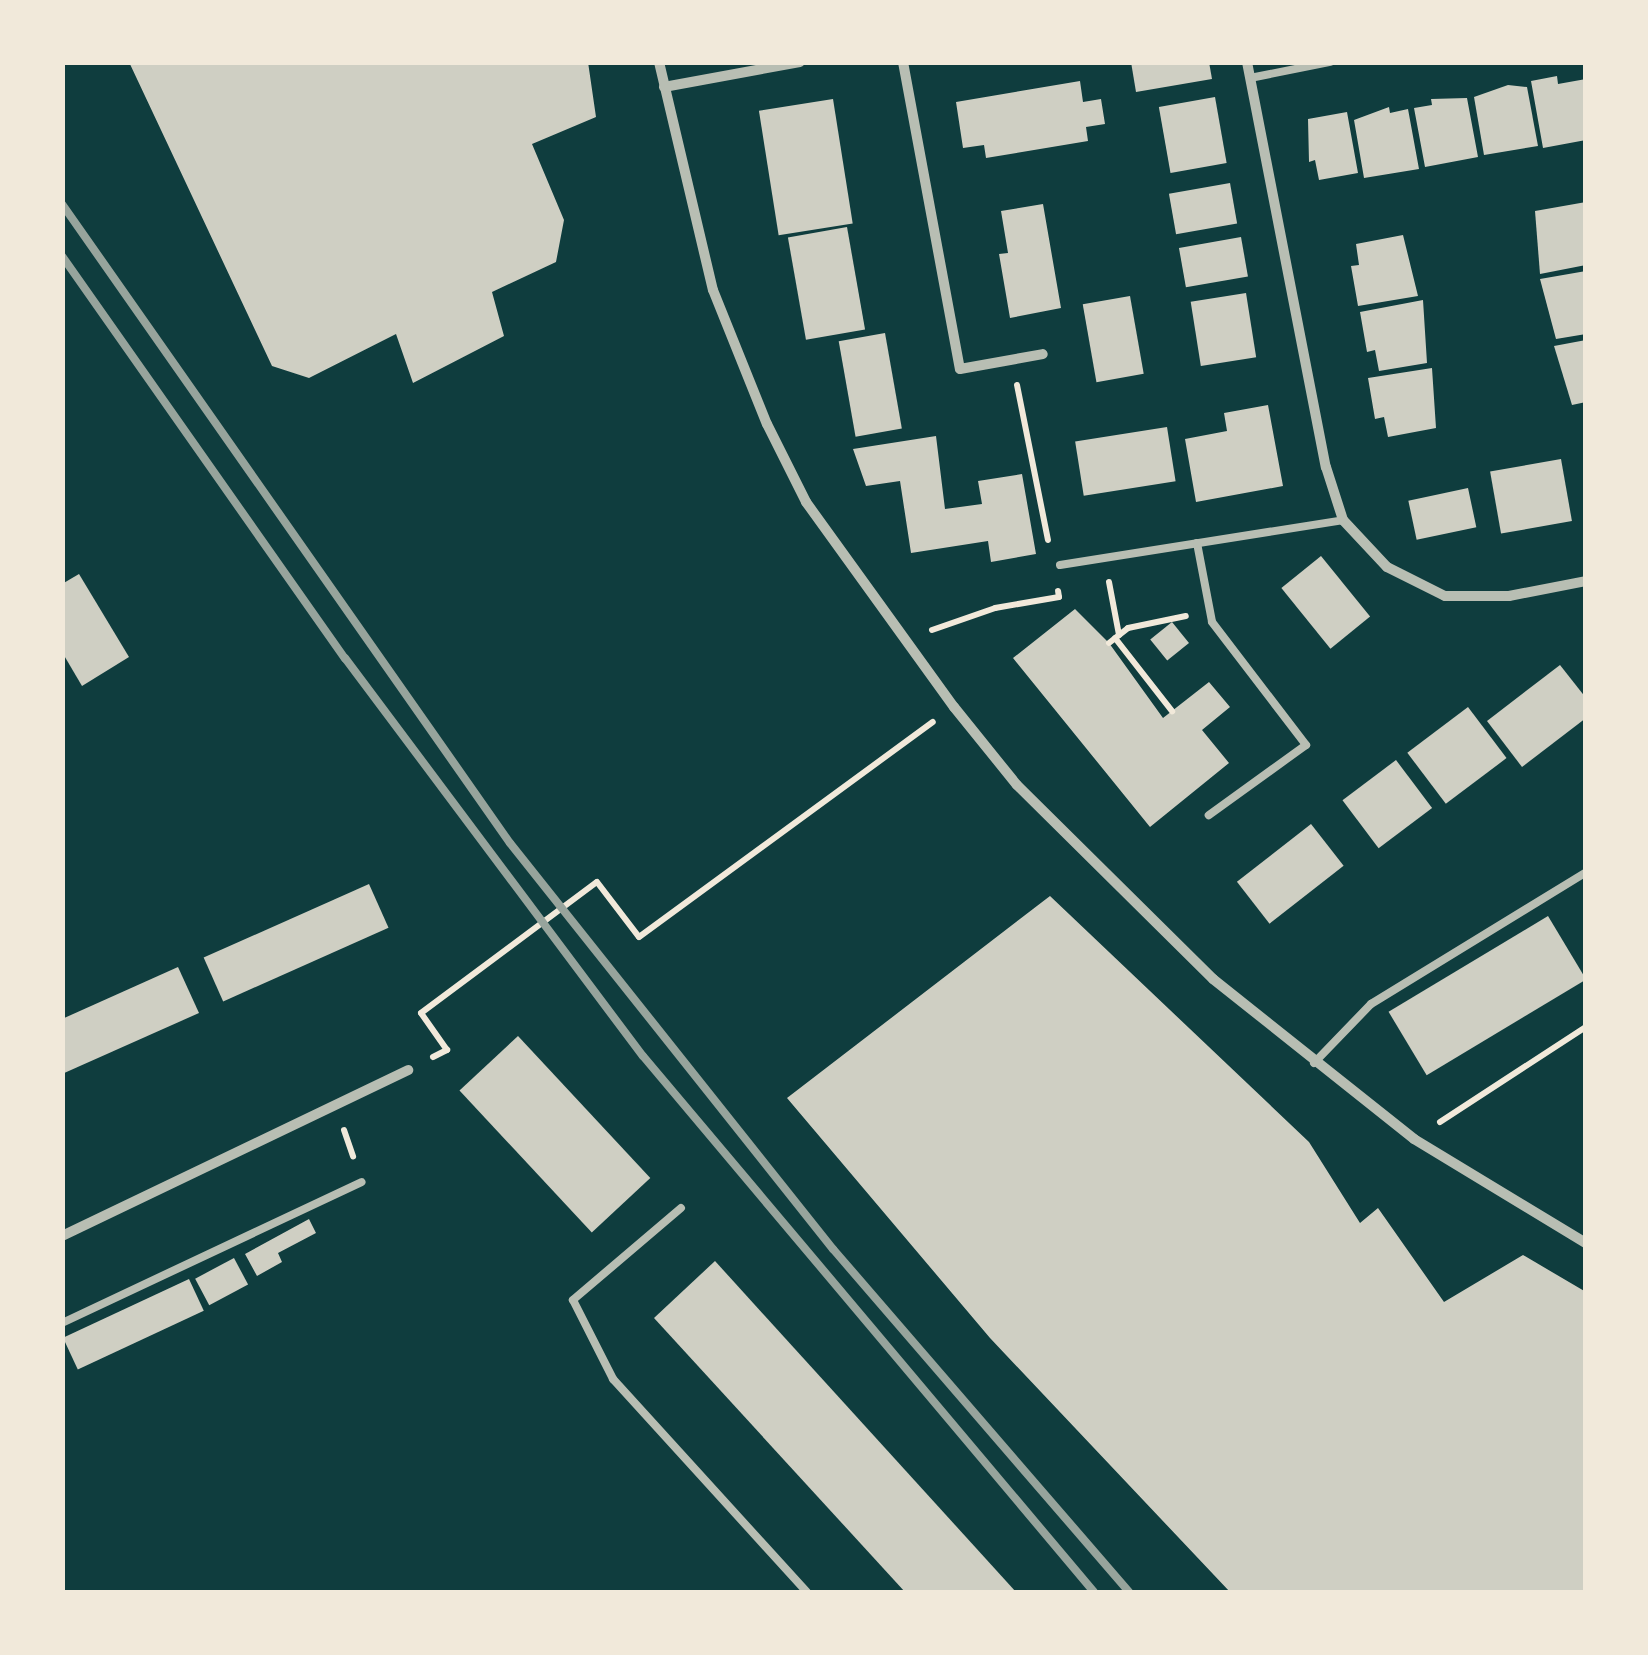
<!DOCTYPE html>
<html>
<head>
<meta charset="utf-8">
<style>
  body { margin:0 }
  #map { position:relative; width:1648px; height:1655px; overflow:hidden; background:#0f3d3e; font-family:"Nunito Sans",sans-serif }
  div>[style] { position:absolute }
  .building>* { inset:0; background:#cfcfc3; transform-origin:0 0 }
  .path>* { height:6px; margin:-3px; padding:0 3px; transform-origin:3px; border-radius:3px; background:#f1e9da }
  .service>* { height:8px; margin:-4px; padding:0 4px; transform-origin:4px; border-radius:4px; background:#b8beb3 }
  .minor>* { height:10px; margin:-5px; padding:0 5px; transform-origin:5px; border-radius:5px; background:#b8beb3 }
  .rail>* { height:8px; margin:-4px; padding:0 4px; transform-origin:4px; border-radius:4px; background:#97a49c }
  span { translate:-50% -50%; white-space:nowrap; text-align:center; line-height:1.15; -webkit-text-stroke:10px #f1e9da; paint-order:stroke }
  .frame { position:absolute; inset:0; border:65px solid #f1e9da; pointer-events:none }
</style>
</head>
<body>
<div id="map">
  <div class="building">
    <i style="clip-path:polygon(129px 62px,588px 62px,596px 117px,532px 144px,564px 220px,556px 262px,492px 292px,504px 336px,413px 383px,396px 334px,309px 378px,272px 366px)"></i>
    <i style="clip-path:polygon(1131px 62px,1209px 62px,1212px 79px,1136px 92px)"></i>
    <i style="clip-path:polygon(1557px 76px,1558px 84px,1586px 79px,1586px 140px,1543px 148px,1531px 81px)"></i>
    <i style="clip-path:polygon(1080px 81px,1083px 102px,1101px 99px,1105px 124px,1086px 127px,1088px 141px,986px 158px,984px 145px,963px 148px,956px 102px)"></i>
    <i style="clip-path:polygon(1508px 85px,1527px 87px,1538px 146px,1484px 155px,1474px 97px)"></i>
    <i style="left:1215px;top:97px;width:67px;height:57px;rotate:80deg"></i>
    <i style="clip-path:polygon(1467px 98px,1478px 157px,1425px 167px,1414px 108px,1432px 105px,1431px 99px)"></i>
    <i style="left:833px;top:99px;width:126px;height:75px;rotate:81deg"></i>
    <i style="clip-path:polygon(1389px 107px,1390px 113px,1408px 109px,1419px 169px,1364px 178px,1354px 120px)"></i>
    <i style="clip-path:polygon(1347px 112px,1358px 173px,1319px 180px,1315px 160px,1309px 162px,1308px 119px)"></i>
    <i style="left:1230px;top:183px;width:41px;height:62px;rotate:80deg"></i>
    <i style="clip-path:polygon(1586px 202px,1586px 265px,1540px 274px,1535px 211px)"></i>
    <i style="clip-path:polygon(1043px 204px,1061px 308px,1010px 318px,999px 254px,1008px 253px,1001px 211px)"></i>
    <i style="left:847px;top:227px;width:104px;height:60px;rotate:80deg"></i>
    <i style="clip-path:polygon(1403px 235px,1418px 296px,1358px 306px,1351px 266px,1359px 265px,1356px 244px)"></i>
    <i style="left:1241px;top:237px;width:40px;height:63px;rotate:80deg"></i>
    <i style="clip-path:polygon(1586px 271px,1586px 334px,1556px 339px,1540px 279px)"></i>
    <i style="left:1246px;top:293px;width:65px;height:56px;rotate:81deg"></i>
    <i style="left:1130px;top:296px;width:79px;height:48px;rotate:80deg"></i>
    <i style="clip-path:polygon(1423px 300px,1427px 363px,1379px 371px,1375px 350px,1367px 352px,1360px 312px)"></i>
    <i style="left:885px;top:333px;width:97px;height:47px;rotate:80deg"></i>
    <i style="clip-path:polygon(1586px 340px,1586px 402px,1572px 405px,1554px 346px)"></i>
    <i style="clip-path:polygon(1432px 368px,1436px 428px,1388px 437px,1384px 417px,1375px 419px,1368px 378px)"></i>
    <i style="clip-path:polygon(1268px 405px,1283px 486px,1196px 502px,1185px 439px,1227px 431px,1224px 413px)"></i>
    <i style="left:1167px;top:427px;width:55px;height:93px;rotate:81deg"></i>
    <i style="clip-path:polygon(936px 436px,945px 509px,982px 504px,978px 481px,1022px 474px,1036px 554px,991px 562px,988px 541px,911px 553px,900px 481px,866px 486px,853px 449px)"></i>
    <i style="left:1561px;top:459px;width:63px;height:72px;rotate:80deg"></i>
    <i style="left:1468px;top:488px;width:40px;height:61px;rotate:78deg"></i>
    <i style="left:1321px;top:556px;width:78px;height:51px;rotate:51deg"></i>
    <i style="clip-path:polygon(79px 574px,129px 657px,82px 686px,62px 652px,62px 584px)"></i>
    <i style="clip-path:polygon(1075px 609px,1109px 643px,1163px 718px,1209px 682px,1230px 707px,1202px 730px,1229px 763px,1150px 827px,1013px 658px)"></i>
    <i style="left:1172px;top:622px;width:27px;height:28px;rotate:51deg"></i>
    <i style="clip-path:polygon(1560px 665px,1586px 698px,1586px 718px,1522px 767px,1487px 721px)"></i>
    <i style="left:1468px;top:707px;width:64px;height:76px;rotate:53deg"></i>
    <i style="left:1396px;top:760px;width:60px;height:67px;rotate:53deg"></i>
    <i style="left:1311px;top:824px;width:53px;height:94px;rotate:52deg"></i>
    <i style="left:369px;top:884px;width:48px;height:181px;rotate:66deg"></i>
    <i style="clip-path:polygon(1050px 896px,1309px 1142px,1360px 1223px,1378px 1208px,1444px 1302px,1523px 1255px,1586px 1292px,1586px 1592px,1230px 1592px,990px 1338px,787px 1098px)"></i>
    <i style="left:1548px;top:916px;width:74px;height:186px;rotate:59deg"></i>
    <i style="clip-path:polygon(178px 967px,199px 1013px,62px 1074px,62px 1019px)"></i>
    <i style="left:518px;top:1036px;width:194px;height:80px;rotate:47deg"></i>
    <i style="clip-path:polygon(309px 1219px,316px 1233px,278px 1253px,282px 1262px,257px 1276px,245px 1254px)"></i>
    <i style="left:234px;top:1258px;width:30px;height:44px;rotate:62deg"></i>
    <i style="clip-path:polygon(715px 1261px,1016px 1592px,905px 1592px,654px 1318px)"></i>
    <i style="left:189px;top:1279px;width:35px;height:139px;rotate:65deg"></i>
  </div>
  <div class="path">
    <i style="left:1017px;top:385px;width:158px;rotate:78.7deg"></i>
    <i style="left:1109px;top:582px;width:54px;rotate:79.3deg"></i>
    <i style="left:932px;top:630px;width:67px;rotate:-19.2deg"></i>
    <i style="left:995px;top:608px;width:65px;rotate:-9.8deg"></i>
    <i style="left:1059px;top:597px;width:6px;rotate:-99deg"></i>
    <i style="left:1115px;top:638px;width:93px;rotate:52deg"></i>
    <i style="left:1109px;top:643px;width:24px;rotate:-38deg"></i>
    <i style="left:1128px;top:628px;width:59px;rotate:-11.7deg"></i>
    <i style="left:433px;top:1057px;width:16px;rotate:-27deg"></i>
    <i style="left:447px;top:1050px;width:45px;rotate:-125.1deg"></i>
    <i style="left:421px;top:1013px;width:219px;rotate:-36.7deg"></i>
    <i style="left:597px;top:882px;width:69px;rotate:52.6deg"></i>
    <i style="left:639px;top:937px;width:364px;rotate:-36.2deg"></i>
    <i style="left:1440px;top:1122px;width:174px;rotate:-33.1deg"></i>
    <i style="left:344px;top:1130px;width:28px;rotate:71deg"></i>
  </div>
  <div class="service">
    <i style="left:1250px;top:78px;width:82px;rotate:-11.3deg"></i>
    <i style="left:1197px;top:543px;width:80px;rotate:79.2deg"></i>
    <i style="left:1212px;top:622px;width:155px;rotate:52.6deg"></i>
    <i style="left:1306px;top:745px;width:120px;rotate:144.2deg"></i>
    <i style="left:1060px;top:565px;width:287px;rotate:-9deg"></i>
    <i style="left:1314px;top:1063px;width:82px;rotate:-46deg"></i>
    <i style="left:1371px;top:1004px;width:252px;rotate:-31.5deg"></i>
    <i style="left:681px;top:1208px;width:142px;rotate:139.6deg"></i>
    <i style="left:573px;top:1300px;width:89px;rotate:63.1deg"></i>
    <i style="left:613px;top:1379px;width:288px;rotate:47.7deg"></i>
    <i style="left:62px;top:1323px;width:331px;rotate:-25.2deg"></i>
  </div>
  <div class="minor">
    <i style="left:659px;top:62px;width:234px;rotate:76.7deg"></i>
    <i style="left:713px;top:290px;width:144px;rotate:68.1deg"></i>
    <i style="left:767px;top:424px;width:87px;rotate:63.4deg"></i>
    <i style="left:806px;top:502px;width:253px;rotate:54.2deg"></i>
    <i style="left:954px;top:707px;width:100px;rotate:51.1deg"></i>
    <i style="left:1017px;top:785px;width:276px;rotate:44.7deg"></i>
    <i style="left:1213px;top:979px;width:257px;rotate:38.5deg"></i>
    <i style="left:1414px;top:1139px;width:201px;rotate:31.2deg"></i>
    <i style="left:903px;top:62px;width:312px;rotate:79.5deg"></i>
    <i style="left:960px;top:369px;width:84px;rotate:-10.2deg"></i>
    <i style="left:1247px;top:62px;width:413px;rotate:79deg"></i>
    <i style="left:1326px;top:467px;width:56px;rotate:72.2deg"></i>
    <i style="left:1343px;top:520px;width:64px;rotate:46.9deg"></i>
    <i style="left:1387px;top:567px;width:65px;rotate:26.6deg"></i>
    <i style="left:1445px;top:596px;width:64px"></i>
    <i style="left:1509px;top:596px;width:78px;rotate:-11deg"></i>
    <i style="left:664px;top:87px;width:138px;rotate:-10.4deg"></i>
    <i style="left:62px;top:1236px;width:384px;rotate:-25.6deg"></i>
  </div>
  <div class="rail">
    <i style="left:62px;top:204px;width:780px;rotate:54.97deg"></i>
    <i style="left:510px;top:843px;width:519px;rotate:51.5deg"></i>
    <i style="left:833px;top:1249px;width:453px;rotate:49.2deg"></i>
    <i style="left:62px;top:256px;width:492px;rotate:54.9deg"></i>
    <i style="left:345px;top:658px;width:497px;rotate:53.2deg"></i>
    <i style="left:643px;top:1056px;width:700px;rotate:49.92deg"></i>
  </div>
  <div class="frame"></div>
</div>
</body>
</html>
